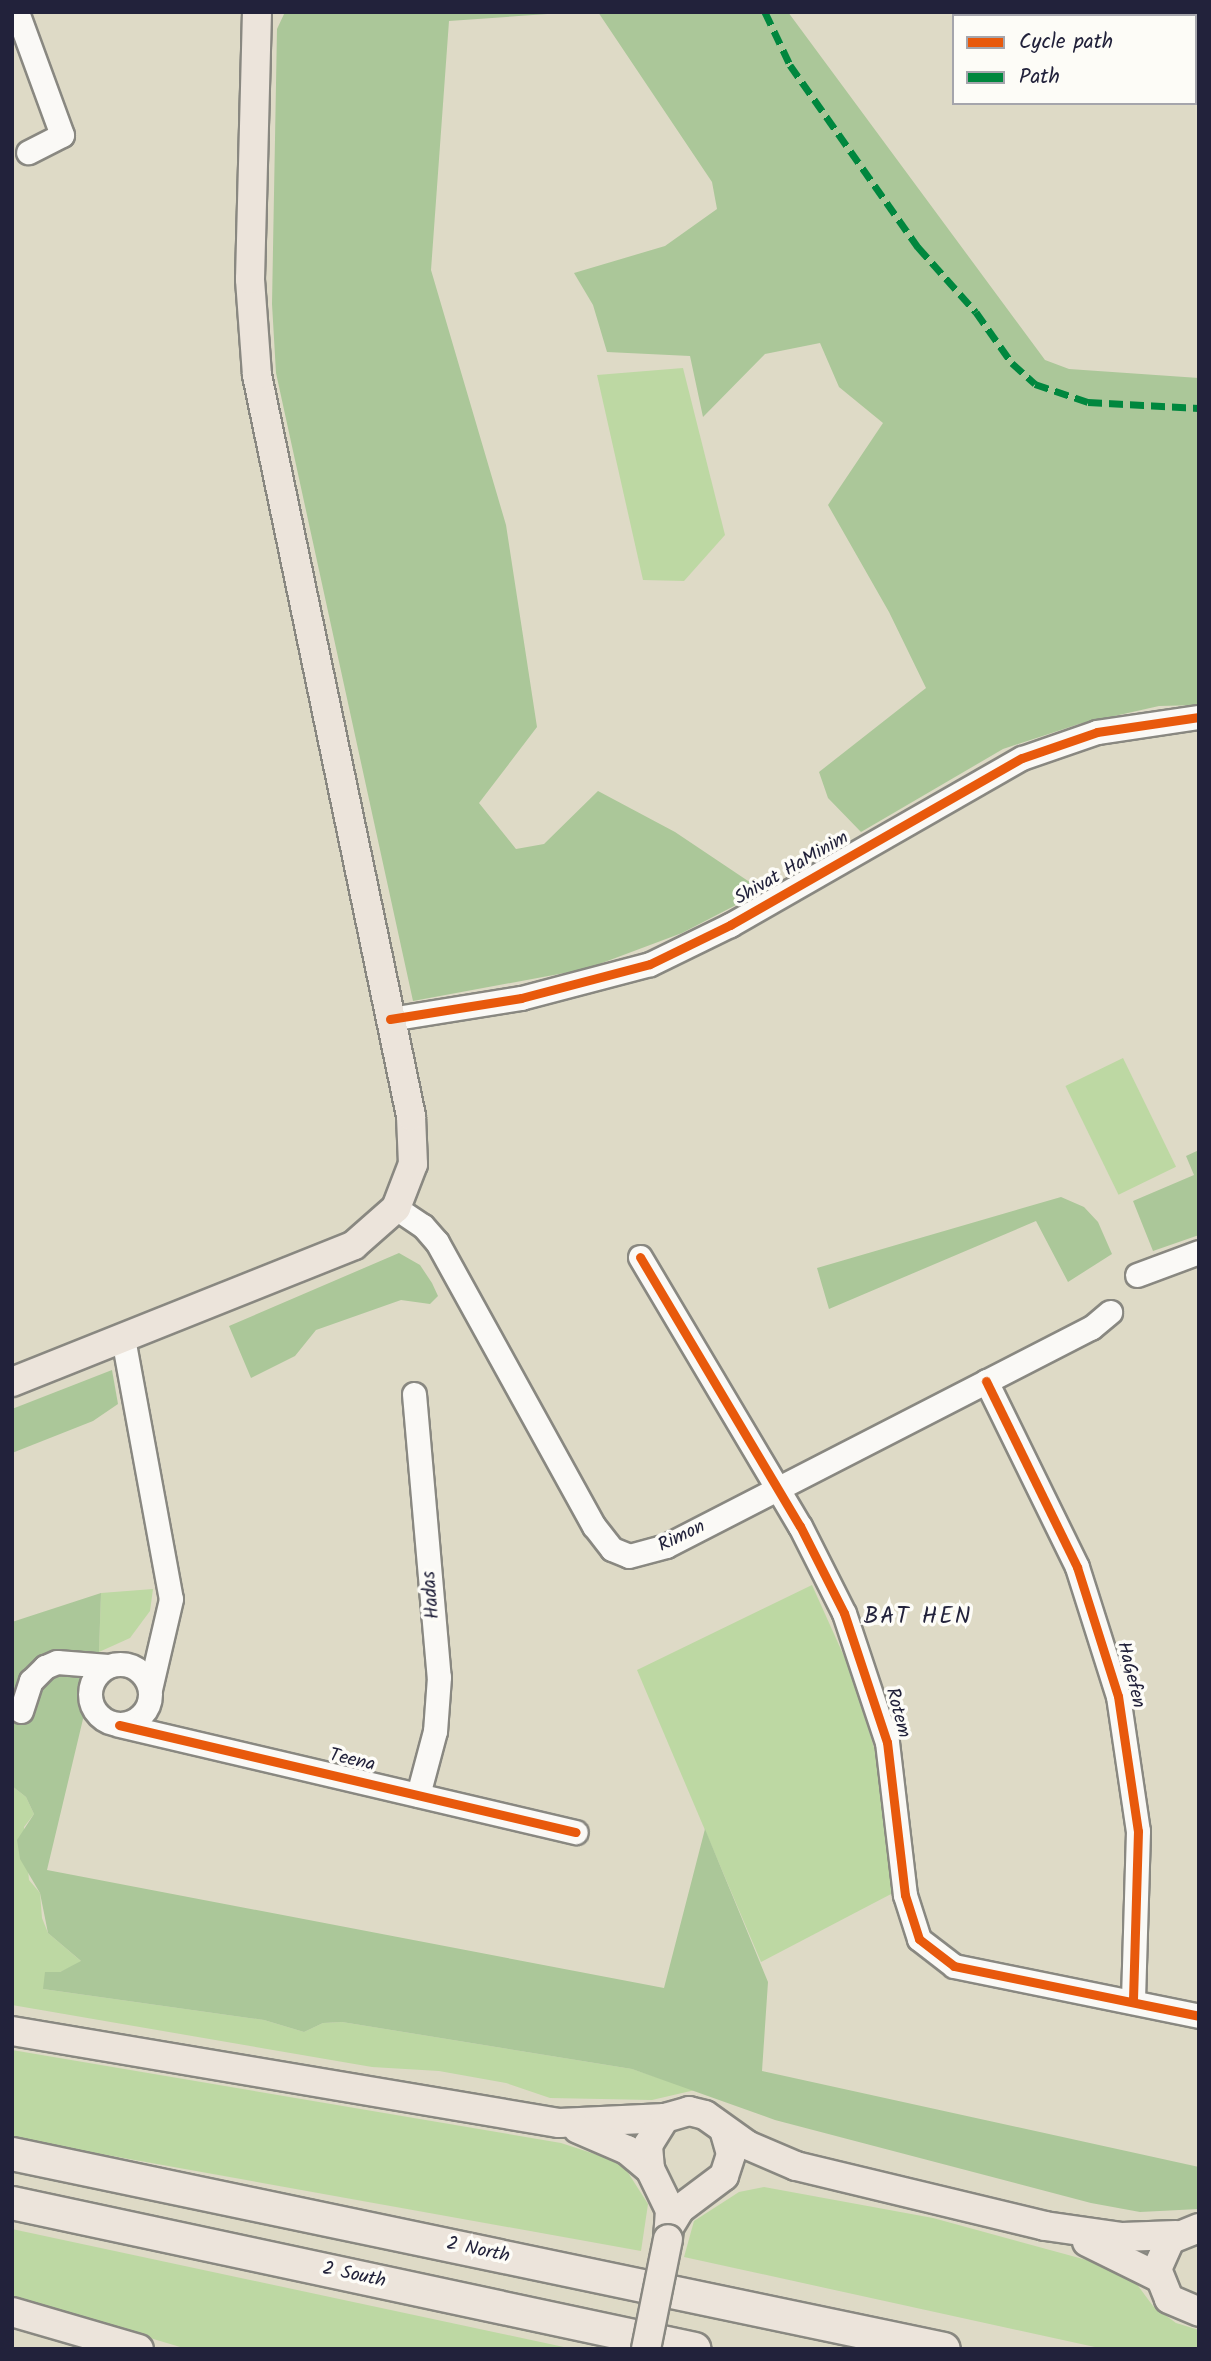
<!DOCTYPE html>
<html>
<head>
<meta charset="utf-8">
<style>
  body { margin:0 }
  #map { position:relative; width:1211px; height:2361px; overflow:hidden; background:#dedac6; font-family:Kalam,sans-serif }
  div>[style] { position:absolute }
  .green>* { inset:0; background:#bdd8a3; transform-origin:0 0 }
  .forest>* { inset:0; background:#abc799 }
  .roads { filter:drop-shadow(2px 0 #898881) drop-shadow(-2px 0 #898881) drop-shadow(0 2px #898881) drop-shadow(0 -2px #898881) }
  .minor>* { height:23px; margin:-11.5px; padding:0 11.5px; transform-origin:11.5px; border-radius:11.5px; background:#faf9f6 }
  .minor>.ring { margin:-11.5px; padding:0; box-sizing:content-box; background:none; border:23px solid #faf9f6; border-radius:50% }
  .major>* { height:28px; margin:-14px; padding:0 14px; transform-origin:14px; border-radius:14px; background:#ece4db }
  .highway>* { height:32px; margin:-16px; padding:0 16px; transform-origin:16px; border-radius:16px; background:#ece4db }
  .bridges { filter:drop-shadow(2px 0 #898881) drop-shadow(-2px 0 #898881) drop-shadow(0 2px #898881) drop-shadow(0 -2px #898881) }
  .major-bridge>* { height:28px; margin:-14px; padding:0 14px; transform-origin:14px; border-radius:14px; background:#ece4db }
  .quiet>* { height:7px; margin-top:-3.5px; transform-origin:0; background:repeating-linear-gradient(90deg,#00873e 0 14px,transparent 0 21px) }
  .cycleway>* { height:9px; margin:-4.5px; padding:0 4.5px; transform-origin:4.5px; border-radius:4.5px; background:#e8590c }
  span { translate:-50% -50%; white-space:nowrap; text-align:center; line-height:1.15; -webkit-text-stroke:7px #fdfcf7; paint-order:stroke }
  .street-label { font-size:19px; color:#22223b }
  .quarter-label { font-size:23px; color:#22223b; letter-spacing:2px }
  .frame { position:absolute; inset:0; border:14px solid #22223b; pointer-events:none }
  .legend { position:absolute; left:952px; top:14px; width:245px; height:91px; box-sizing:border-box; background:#fdfcf7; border:2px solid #a5a5ac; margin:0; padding:9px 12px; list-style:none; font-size:21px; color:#22223b }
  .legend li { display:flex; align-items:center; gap:14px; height:35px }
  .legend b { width:35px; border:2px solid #a5a5ac }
</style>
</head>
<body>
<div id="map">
  <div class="green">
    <i style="clip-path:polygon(683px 368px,725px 535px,684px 581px,643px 580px,597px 375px)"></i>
    <i style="left:1123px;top:1058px;width:121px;height:64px;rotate:64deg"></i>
    <i style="clip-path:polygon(812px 1585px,852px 1674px,881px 1771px,893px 1893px,761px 1962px,637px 1670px)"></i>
    <i style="clip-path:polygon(153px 1589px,150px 1611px,130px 1638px,99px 1652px,101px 1593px)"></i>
    <i style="clip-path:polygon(12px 1786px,26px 1797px,34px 1814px,24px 1827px,29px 1880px,40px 1893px,42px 1918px,48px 1933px,82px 1962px,60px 1972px,43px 1989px,264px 2020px,304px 2032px,323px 2023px,342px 2022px,632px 2069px,695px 2090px,652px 2100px,550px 2098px,506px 2083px,439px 2071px,372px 2067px,12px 2005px)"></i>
    <i style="clip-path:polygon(12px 2050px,561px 2143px,613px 2160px,627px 2171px,648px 2204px,641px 2251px,12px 2138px)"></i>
    <i style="clip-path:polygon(764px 2187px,933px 2218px,1116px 2268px,1130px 2275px,1153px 2306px,1176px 2323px,1199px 2330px,1199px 2349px,1104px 2349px,684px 2257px,694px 2221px,739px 2192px)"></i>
    <i style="clip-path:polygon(12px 2229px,573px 2349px,187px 2349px,12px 2297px)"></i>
  </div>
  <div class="forest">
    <i style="clip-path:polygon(285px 12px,576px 12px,449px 21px,431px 270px,506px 525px,537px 727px,479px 803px,516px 849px,544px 844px,598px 791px,675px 832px,763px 891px,682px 933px,586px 969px,413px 1001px,276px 373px,272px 304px,277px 29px)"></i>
    <i style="clip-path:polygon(598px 12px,788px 12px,1045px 360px,1069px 369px,1199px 378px,1199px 705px,1159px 706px,1079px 724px,1003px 749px,861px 832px,828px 798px,819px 772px,926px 688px,889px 612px,828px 505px,883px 423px,839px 387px,820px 343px,765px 354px,703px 417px,690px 356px,607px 352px,593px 305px,574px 273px,665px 246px,717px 209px,712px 182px)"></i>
    <i style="clip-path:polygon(1199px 1150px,1199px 1235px,1153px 1251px,1133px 1201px,1194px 1175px,1186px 1156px)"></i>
    <i style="clip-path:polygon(1061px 1197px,1084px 1207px,1098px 1222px,1112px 1254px,1068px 1282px,1036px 1221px,829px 1309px,817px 1268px)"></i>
    <i style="clip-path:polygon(399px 1253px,420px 1265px,432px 1283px,438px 1296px,430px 1304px,401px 1300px,316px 1330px,295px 1356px,251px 1378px,229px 1326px)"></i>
    <i style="clip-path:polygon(112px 1370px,118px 1404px,93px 1421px,12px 1453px,12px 1409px)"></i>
    <i style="clip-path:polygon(101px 1593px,99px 1652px,47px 1870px,664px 1988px,705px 1829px,768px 1982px,762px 2071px,1199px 2167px,1199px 2209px,1140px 2212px,1091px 2203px,775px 2120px,632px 2069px,342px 2022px,323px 2023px,304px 2032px,264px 2020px,43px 1989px,45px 1972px,60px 1972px,81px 1961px,48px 1933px,40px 1893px,20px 1859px,17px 1840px,34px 1814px,26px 1797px,12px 1786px,12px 1622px)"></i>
  </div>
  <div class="roads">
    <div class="minor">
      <i style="left:17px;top:12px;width:131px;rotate:69.9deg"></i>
      <i style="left:62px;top:135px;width:38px;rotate:153deg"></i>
      <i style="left:390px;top:1019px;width:133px;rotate:-9.1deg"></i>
      <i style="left:521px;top:998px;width:133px;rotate:-14.8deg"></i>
      <i style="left:650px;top:964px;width:89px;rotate:-26deg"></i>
      <i style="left:730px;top:925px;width:336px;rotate:-29.8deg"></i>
      <i style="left:1022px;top:758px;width:79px;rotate:-19.1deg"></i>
      <i style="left:1097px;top:732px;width:103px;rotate:-8.4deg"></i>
      <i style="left:396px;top:1208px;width:32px;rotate:34deg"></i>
      <i style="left:423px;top:1226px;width:21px;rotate:49deg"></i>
      <i style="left:437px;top:1242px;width:325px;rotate:61.1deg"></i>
      <i style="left:594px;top:1526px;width:29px;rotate:52deg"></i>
      <i style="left:612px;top:1549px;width:18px;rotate:22deg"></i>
      <i style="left:629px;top:1556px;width:38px;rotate:-15deg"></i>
      <i style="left:666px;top:1546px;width:478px;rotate:-27.2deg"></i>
      <i style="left:1091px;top:1328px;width:25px;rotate:-40deg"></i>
      <i style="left:640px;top:1257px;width:313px;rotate:59.3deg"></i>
      <i style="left:800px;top:1526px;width:97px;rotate:63.2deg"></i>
      <i style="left:844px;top:1613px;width:136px;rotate:71.6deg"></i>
      <i style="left:887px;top:1742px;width:154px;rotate:83.3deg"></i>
      <i style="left:905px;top:1895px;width:46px;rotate:72.3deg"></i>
      <i style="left:919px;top:1939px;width:44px;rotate:37.6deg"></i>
      <i style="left:954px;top:1966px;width:250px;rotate:11.5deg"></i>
      <i style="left:1137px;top:1275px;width:66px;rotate:-20.4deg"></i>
      <i style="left:123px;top:1338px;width:265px;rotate:79.6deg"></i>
      <i style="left:171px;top:1599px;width:92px;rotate:103.1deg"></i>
      <i style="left:986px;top:1381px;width:207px;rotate:63.9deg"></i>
      <i style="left:1077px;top:1567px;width:135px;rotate:72.4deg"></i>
      <i style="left:1118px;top:1696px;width:136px;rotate:81.6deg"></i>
      <i style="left:1138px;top:1831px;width:171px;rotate:91.7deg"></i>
      <i style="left:414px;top:1394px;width:284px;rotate:85deg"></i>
      <i style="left:439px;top:1677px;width:54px;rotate:94.2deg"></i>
      <i style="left:435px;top:1731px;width:66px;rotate:104.9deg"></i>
      <i class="ring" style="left:90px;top:1664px;width:37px;height:37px"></i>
      <i style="left:21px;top:1711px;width:32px;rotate:-72deg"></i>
      <i style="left:31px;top:1681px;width:20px;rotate:-45deg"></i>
      <i style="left:45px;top:1667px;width:13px;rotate:-23deg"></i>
      <i style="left:57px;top:1662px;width:51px;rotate:4.5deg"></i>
      <i style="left:119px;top:1725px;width:469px;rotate:13.2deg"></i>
    </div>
    <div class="major">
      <i style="left:12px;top:1382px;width:368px;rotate:-21.8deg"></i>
      <i style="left:354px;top:1245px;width:56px;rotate:-41.4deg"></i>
      <i style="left:396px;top:1208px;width:47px;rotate:-68.9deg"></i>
      <i style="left:413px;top:1164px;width:48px;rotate:-92.4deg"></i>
      <i style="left:411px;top:1116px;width:757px;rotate:-101.74deg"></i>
      <i style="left:257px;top:375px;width:96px;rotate:-94.2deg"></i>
      <i style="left:250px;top:279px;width:267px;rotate:-88.5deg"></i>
      <i style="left:12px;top:2031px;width:555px;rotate:9.55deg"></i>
      <i style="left:559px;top:2123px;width:106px;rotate:-2.7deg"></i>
      <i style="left:578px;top:2129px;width:53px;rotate:23.2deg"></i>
      <i style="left:627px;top:2150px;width:30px;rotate:40deg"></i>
      <i style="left:671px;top:2224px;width:17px;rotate:-59deg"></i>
      <i style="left:680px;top:2209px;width:55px;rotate:-36.9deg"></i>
      <i style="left:724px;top:2176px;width:23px;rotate:-72deg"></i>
      <i style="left:731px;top:2154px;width:25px;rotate:-106deg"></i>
      <i style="left:1199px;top:2228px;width:31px;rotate:158deg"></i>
      <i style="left:1170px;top:2240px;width:32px;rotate:114deg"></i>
      <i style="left:1157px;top:2269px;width:32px;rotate:68deg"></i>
      <i style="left:1169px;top:2299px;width:33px;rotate:23deg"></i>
      <i style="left:668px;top:2239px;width:29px;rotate:-86deg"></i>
      <i style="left:670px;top:2210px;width:46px;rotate:-116deg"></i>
      <i style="left:650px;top:2169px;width:24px;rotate:-95deg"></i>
      <i style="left:648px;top:2145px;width:32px;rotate:-58deg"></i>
      <i style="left:665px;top:2118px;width:25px;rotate:-16deg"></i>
      <i style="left:689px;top:2111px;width:16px;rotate:14deg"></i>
      <i style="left:705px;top:2115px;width:52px;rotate:35.5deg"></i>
      <i style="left:747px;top:2145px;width:53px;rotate:23.2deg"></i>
      <i style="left:796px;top:2166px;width:256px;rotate:13.5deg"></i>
      <i style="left:1045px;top:2226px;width:78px;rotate:8.1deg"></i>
      <i style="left:1122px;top:2237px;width:54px;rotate:-2.1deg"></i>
      <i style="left:1087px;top:2242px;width:79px;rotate:26.2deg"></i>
      <i style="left:12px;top:2312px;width:132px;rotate:16.2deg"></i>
    </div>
    <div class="highway">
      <i style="left:12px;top:2154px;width:952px;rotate:11.82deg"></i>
      <i style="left:12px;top:2203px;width:698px;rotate:12.07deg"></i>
    </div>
  </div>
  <div class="bridges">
    <div class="major-bridge">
      <i style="left:646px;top:2349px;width:112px;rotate:-78.7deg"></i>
    </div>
  </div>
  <div class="quiet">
    <i style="left:765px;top:12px;width:59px;rotate:64.7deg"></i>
    <i style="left:790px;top:65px;width:223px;rotate:54.9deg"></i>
    <i style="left:918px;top:247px;width:87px;rotate:48.3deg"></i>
    <i style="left:976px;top:312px;width:62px;rotate:54.8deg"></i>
    <i style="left:1012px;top:363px;width:31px;rotate:42deg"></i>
    <i style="left:1035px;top:384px;width:56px;rotate:18.8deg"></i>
    <i style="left:1088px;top:402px;width:111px;rotate:3.1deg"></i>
  </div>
  <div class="cycleway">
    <i style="left:390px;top:1019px;width:133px;rotate:-9.1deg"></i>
    <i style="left:521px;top:998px;width:133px;rotate:-14.8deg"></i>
    <i style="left:650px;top:964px;width:89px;rotate:-26deg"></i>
    <i style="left:730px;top:925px;width:336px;rotate:-29.8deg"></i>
    <i style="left:1022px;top:758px;width:79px;rotate:-19.1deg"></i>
    <i style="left:1097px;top:732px;width:103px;rotate:-8.4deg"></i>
    <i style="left:640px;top:1257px;width:313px;rotate:59.3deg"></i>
    <i style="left:800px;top:1526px;width:97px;rotate:63.2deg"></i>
    <i style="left:844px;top:1613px;width:136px;rotate:71.6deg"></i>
    <i style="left:887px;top:1742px;width:154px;rotate:83.3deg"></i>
    <i style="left:905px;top:1895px;width:46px;rotate:72.3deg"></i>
    <i style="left:919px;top:1939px;width:44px;rotate:37.6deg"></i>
    <i style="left:954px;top:1966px;width:250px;rotate:11.5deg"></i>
    <i style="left:986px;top:1381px;width:207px;rotate:63.9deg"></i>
    <i style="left:1077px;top:1567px;width:135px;rotate:72.4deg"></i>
    <i style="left:1118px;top:1696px;width:136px;rotate:81.6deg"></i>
    <i style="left:1138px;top:1831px;width:171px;rotate:91.7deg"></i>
    <i style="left:119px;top:1725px;width:469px;rotate:13.2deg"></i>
  </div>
  <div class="street-label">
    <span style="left:792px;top:869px;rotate:-30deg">Shivat HaMinim</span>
    <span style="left:682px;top:1537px;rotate:-26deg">Rimon</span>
    <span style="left:432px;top:1595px;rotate:-95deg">Hadas</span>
    <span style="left:1130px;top:1675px;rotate:76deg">HaGefen</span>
    <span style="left:897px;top:1713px;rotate:75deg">Rotem</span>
    <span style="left:352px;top:1761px;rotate:13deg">Teena</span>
    <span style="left:478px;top:2251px;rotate:12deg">2 North</span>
    <span style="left:354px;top:2276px;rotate:12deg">2 South</span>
  </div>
  <div class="quarter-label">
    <span style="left:918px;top:1617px">BAT HEN</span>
  </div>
  <div class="frame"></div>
  <ul class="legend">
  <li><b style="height:9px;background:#e8590c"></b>Cycle path</li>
  <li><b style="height:9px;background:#00873e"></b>Path</li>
  </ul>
</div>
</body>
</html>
